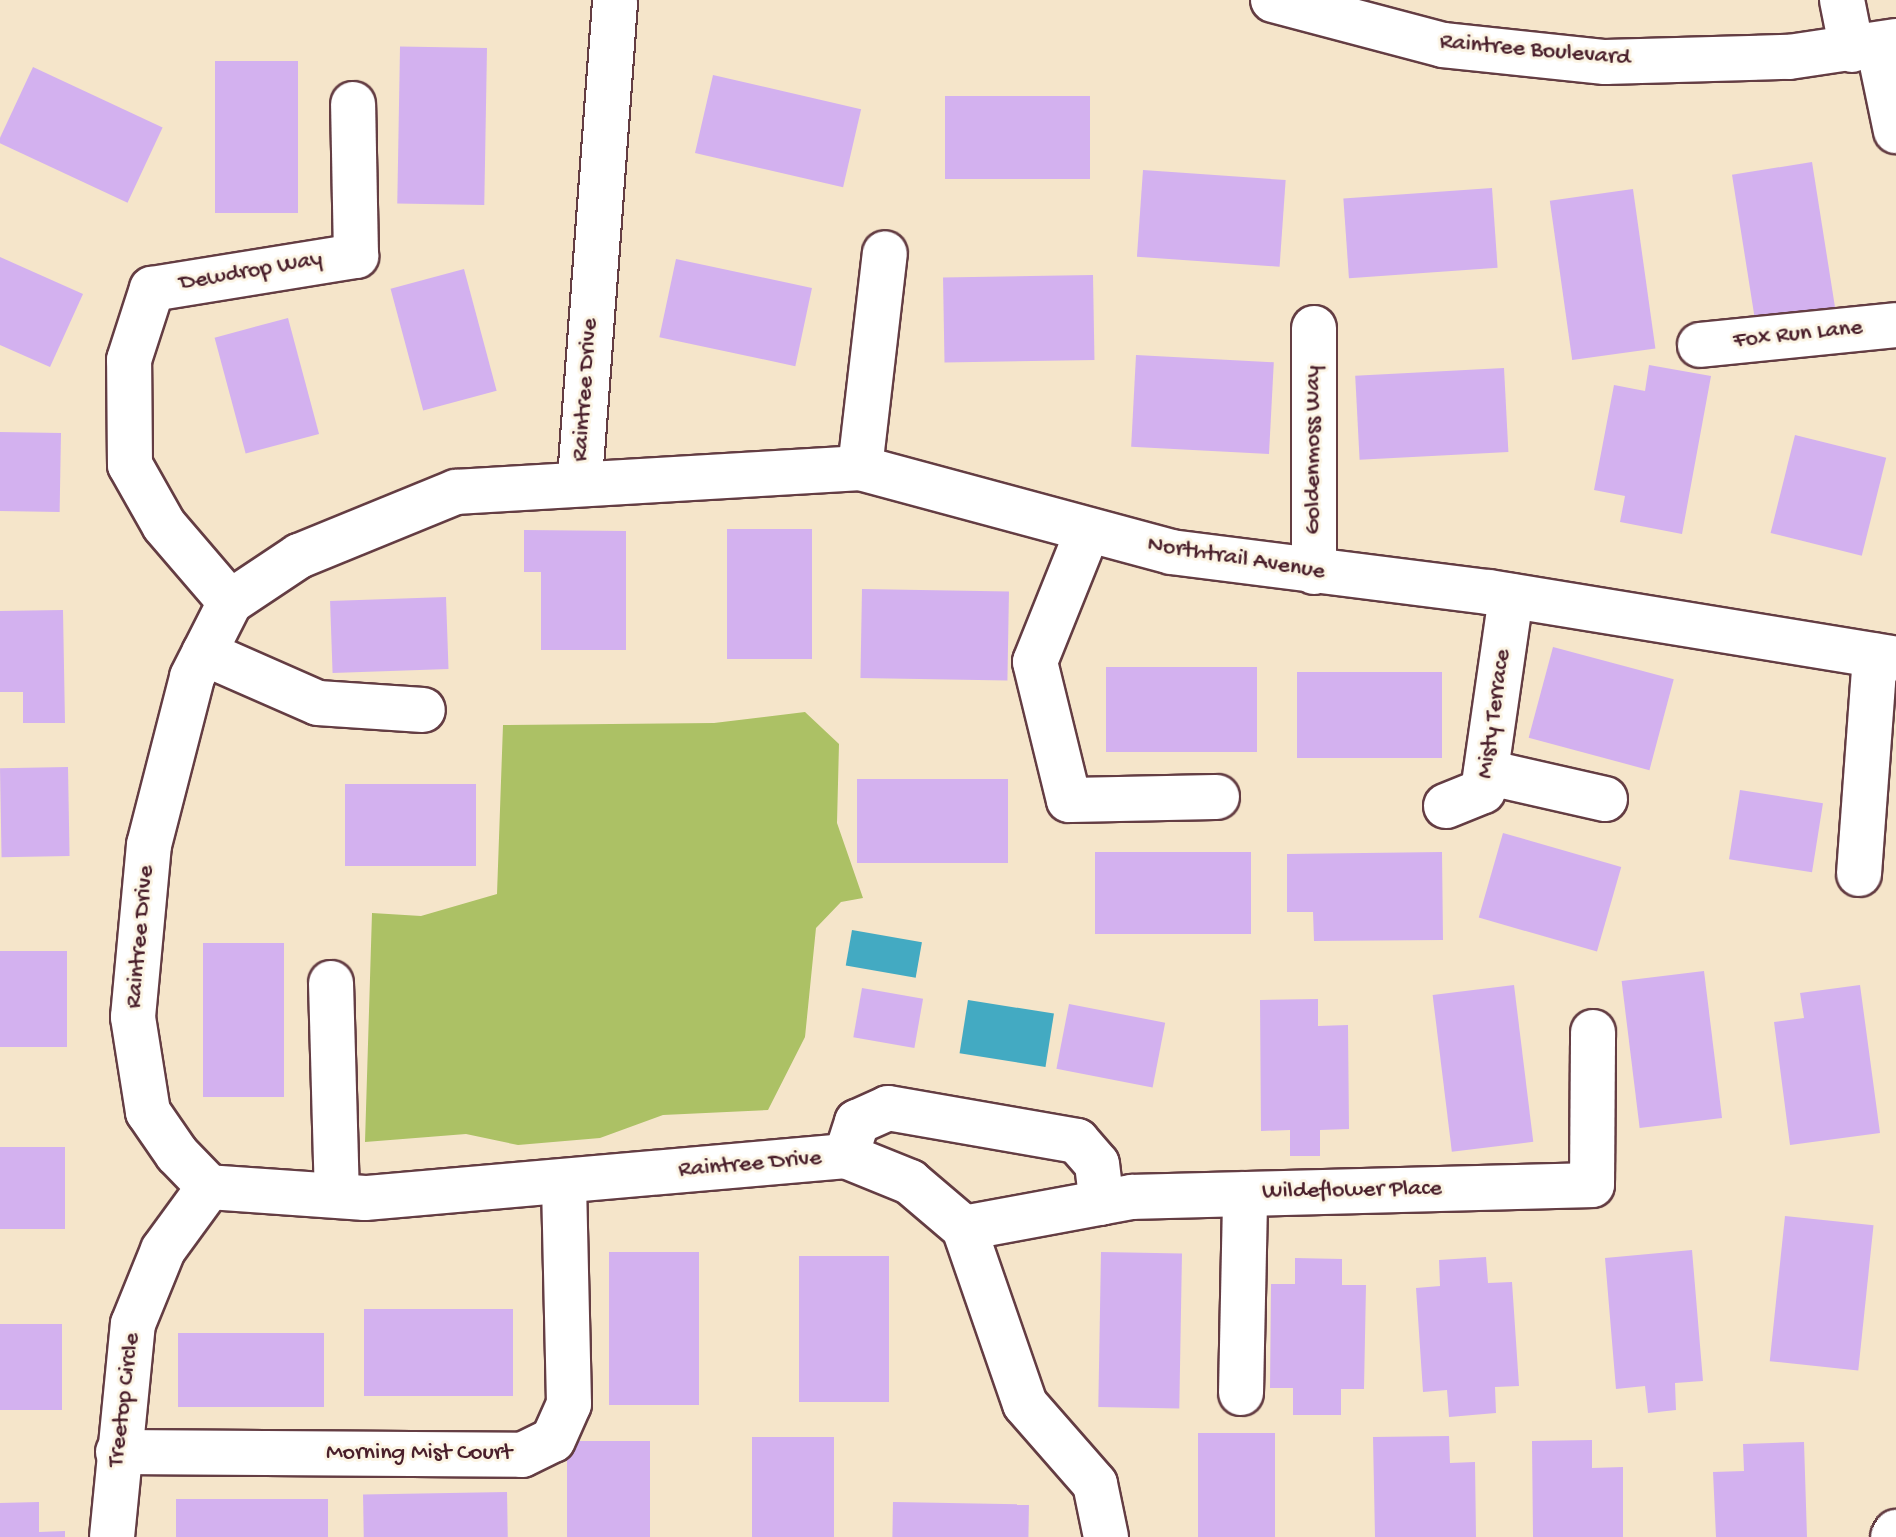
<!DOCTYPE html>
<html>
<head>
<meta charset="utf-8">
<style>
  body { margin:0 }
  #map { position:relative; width:1896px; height:1537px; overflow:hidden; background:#f5e5ca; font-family:"Gochi Hand",sans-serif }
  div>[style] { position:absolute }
  .green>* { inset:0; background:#acc165 }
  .water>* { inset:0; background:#43aac2; transform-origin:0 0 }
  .building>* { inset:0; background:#d3b1ef; transform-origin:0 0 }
  .roads { filter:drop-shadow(2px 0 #643d43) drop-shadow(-2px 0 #643d43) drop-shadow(0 2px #643d43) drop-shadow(0 -2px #643d43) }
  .minor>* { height:44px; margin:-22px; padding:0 22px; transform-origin:22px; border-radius:22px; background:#fff }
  span { translate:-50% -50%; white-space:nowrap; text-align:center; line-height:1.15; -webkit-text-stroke:6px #fcf5e5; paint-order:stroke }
  .street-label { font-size:24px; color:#4a1f2b }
</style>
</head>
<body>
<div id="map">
  <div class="green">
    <i style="clip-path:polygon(805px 712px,839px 744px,837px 823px,863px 898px,841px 902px,816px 928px,805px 1037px,768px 1110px,663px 1115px,600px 1138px,518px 1145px,466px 1134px,365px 1142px,372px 913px,421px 916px,497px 894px,503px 725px,714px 723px)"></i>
  </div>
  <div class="water">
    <i style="left:852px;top:930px;width:71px;height:36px;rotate:10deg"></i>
    <i style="left:968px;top:1000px;width:87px;height:54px;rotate:9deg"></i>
  </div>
  <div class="building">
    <i style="left:487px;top:48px;width:157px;height:87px;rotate:91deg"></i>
    <i style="left:215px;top:61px;width:83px;height:152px"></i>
    <i style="left:33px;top:67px;width:143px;height:83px;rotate:25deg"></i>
    <i style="left:713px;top:75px;width:152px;height:80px;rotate:13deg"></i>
    <i style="left:945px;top:96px;width:145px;height:83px"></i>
    <i style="left:1812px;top:162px;width:155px;height:81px;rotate:81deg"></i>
    <i style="left:1143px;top:170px;width:143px;height:87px;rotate:4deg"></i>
    <i style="left:1492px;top:188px;width:80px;height:149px;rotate:86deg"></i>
    <i style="left:1633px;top:189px;width:161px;height:84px;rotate:82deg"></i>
    <i style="clip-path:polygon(0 257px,83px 294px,50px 367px,0 345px)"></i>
    <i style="left:676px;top:259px;width:139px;height:80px;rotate:12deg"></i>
    <i style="left:464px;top:269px;width:126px;height:76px;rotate:75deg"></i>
    <i style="left:1093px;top:275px;width:85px;height:150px;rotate:89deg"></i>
    <i style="left:288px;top:318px;width:120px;height:76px;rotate:75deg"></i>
    <i style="left:1136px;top:355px;width:138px;height:92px;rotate:3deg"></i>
    <i style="clip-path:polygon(1649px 365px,1711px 376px,1682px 534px,1620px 522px,1625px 496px,1594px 490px,1614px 385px,1645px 391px)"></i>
    <i style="left:1504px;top:368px;width:84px;height:149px;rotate:87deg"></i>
    <i style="left:0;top:432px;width:61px;height:79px;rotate:1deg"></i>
    <i style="left:1795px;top:435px;width:94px;height:101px;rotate:14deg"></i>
    <i style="left:727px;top:529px;width:85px;height:130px"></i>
    <i style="clip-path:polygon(524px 530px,626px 531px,626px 650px,541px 650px,541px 572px,524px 572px)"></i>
    <i style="left:862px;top:589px;width:147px;height:89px;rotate:1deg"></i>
    <i style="left:446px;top:597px;width:72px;height:116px;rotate:88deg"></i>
    <i style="clip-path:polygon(63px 610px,65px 723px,23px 723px,23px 692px,0 692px,0 611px)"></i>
    <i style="left:1553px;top:647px;width:125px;height:94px;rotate:15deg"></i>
    <i style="left:1106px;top:667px;width:151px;height:85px"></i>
    <i style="left:1297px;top:672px;width:145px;height:86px"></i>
    <i style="left:68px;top:767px;width:89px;height:68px;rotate:89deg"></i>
    <i style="left:857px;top:779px;width:151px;height:84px"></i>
    <i style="left:476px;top:784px;width:82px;height:131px;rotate:90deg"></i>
    <i style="left:1740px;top:790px;width:84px;height:70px;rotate:9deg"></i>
    <i style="left:1503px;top:833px;width:123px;height:88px;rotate:16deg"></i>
    <i style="left:1095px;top:852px;width:156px;height:82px"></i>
    <i style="clip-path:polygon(1442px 852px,1443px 940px,1314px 941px,1313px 912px,1287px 912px,1287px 854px)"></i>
    <i style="left:203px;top:943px;width:81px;height:154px"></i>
    <i style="left:0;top:951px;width:67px;height:96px"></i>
    <i style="left:1704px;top:971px;width:148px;height:83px;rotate:83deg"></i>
    <i style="left:1514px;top:985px;width:158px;height:82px;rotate:83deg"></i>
    <i style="clip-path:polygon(1860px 985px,1880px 1133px,1790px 1145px,1774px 1022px,1804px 1018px,1800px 993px)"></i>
    <i style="left:862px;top:988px;width:62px;height:50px;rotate:10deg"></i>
    <i style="clip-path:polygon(1318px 999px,1318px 1026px,1348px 1025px,1349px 1129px,1320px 1130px,1320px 1156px,1290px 1156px,1290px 1130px,1261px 1131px,1260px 1000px)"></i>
    <i style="left:1069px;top:1004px;width:98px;height:66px;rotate:11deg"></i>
    <i style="left:0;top:1147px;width:65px;height:82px"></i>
    <i style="left:1785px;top:1216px;width:89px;height:146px;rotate:6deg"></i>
    <i style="clip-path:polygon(1692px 1250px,1703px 1381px,1675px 1383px,1676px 1410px,1648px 1413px,1645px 1386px,1616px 1389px,1605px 1258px)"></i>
    <i style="left:609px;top:1252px;width:90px;height:153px"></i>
    <i style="left:1101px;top:1252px;width:81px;height:155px;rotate:1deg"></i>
    <i style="left:799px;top:1256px;width:90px;height:146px"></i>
    <i style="clip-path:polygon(1486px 1257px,1488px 1283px,1512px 1282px,1519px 1386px,1495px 1387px,1496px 1413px,1449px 1417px,1447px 1390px,1423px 1392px,1416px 1288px,1440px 1286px,1439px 1260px)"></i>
    <i style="clip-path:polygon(1295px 1258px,1342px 1259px,1342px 1285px,1366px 1285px,1364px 1389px,1341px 1389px,1341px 1415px,1293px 1415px,1293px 1388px,1270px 1388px,1271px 1284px,1295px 1284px)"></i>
    <i style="left:513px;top:1309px;width:87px;height:149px;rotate:90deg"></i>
    <i style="left:0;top:1324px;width:62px;height:86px"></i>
    <i style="left:178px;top:1333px;width:146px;height:74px"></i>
    <i style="left:1198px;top:1433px;width:77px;height:104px"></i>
    <i style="clip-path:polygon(1449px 1436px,1450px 1463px,1475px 1462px,1476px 1537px,1375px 1537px,1373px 1437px)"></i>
    <i style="left:752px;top:1437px;width:82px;height:100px"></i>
    <i style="clip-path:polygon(1592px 1440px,1592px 1468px,1623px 1467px,1623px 1537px,1533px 1537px,1532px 1441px)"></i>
    <i style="left:567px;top:1441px;width:83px;height:96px"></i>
    <i style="clip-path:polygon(1804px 1442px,1807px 1537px,1716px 1537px,1713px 1472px,1744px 1471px,1743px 1444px)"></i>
    <i style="left:507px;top:1492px;width:45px;height:144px;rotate:89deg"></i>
    <i style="left:328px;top:1499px;width:38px;height:152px;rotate:90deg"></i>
    <i style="clip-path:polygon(39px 1502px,39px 1532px,65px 1531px,65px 1537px,0 1537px,0 1503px)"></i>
    <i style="left:893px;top:1502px;width:136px;height:35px;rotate:1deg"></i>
  </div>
  <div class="roads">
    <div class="minor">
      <i style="left:1273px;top:0;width:176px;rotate:14.8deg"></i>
      <i style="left:1443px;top:45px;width:163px;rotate:6deg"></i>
      <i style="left:1605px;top:62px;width:184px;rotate:-1.6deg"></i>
      <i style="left:1789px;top:57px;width:108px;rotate:-8.5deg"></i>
      <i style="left:1842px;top:0;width:51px;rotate:78.7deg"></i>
      <i style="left:1878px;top:45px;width:88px;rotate:78.2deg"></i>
      <i style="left:1314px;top:328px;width:244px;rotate:90deg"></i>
      <i style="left:1700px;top:345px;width:197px;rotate:-5.8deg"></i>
      <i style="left:860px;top:468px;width:216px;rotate:-83.4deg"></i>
      <i style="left:580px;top:479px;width:480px;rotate:-85.8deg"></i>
      <i style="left:1088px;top:530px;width:142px;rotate:111.9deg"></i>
      <i style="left:1035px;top:662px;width:142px;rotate:76.2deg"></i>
      <i style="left:1069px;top:800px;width:148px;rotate:-1.2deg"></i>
      <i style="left:230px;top:602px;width:101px;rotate:-130.6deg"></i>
      <i style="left:164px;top:525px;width:69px;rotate:-119.5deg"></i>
      <i style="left:130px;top:465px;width:105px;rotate:-90.5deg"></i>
      <i style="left:129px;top:360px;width:75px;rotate:-72.1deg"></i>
      <i style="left:152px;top:289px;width:207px;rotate:-9.2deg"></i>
      <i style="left:356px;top:256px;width:152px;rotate:-91.1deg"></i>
      <i style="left:204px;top:653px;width:124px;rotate:23.7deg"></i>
      <i style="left:318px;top:703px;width:105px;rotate:3.8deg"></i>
      <i style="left:1486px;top:772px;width:122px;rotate:12.8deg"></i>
      <i style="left:1446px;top:806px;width:40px;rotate:-22deg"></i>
      <i style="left:1483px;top:791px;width:197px;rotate:-81.8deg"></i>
      <i style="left:1859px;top:874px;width:219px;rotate:-85.8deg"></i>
      <i style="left:331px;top:983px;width:210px;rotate:88.4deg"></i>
      <i style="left:846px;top:1156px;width:36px;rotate:-72deg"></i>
      <i style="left:857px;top:1122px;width:34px;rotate:-24deg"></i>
      <i style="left:888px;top:1108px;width:192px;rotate:9.9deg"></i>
      <i style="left:1077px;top:1141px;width:30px;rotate:49deg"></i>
      <i style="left:1097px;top:1164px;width:39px;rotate:83deg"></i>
      <i style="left:964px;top:1228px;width:171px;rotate:-10.5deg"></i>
      <i style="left:1132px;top:1197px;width:460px;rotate:-1.5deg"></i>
      <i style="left:1592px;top:1185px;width:153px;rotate:-89.6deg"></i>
      <i style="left:1241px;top:1393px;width:199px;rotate:-88.8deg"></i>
      <i style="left:118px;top:1452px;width:404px;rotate:0.4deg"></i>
      <i style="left:522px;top:1455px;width:34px;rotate:-26deg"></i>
      <i style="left:553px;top:1440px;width:39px;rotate:-66deg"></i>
      <i style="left:569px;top:1404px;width:221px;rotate:-91.3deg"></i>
      <i style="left:112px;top:1537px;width:214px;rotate:-84.4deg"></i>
      <i style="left:133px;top:1324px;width:80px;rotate:-67.9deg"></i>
      <i style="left:163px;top:1250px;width:78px;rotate:-53.9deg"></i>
      <i style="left:1106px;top:1537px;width:54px;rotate:-101.7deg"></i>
      <i style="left:1095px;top:1484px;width:106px;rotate:-131.2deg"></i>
      <i style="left:1025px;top:1404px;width:186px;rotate:-109.1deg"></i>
      <i style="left:964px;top:1228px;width:71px;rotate:-139.6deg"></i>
      <i style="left:910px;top:1182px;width:69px;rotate:-157.9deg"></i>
      <i style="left:846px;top:1156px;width:483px;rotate:175deg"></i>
      <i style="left:365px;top:1198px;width:156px;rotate:-176deg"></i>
      <i style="left:209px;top:1187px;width:46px;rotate:-134.1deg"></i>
      <i style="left:177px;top:1154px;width:51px;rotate:-124.6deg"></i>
      <i style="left:148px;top:1112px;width:96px;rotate:-99deg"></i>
      <i style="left:133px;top:1017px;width:173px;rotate:-84.7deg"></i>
      <i style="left:149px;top:845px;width:173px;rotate:-75.6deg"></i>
      <i style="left:192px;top:677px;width:84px;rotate:-63.1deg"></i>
      <i style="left:230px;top:602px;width:83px;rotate:-33.7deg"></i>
      <i style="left:299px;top:556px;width:170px;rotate:-22.2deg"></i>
      <i style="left:456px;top:492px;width:405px;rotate:-3.4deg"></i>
      <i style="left:860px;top:468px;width:322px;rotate:15.1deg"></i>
      <i style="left:1171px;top:552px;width:321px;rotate:7.2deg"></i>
      <i style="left:1489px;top:592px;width:412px;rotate:9.3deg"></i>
      <i style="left:1893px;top:1537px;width:6px;rotate:-59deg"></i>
    </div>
  </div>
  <div class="street-label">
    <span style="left:1535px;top:51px;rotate:5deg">Raintree Boulevard</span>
    <span style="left:251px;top:272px;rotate:-10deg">Dewdrop Way</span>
    <span style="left:1798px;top:335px;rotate:-6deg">Fox Run Lane</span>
    <span style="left:586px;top:390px;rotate:-86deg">Raintree Drive</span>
    <span style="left:1314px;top:450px;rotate:-90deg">Goldenmoss Way</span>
    <span style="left:1236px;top:559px;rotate:9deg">Northtrail Avenue</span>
    <span style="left:1495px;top:714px;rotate:-82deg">Misty Terrace</span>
    <span style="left:141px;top:937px;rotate:-85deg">Raintree Drive</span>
    <span style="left:750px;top:1165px;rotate:-5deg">Raintree Drive</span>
    <span style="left:1352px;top:1191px;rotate:-1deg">Wildeflower Place</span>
    <span style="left:125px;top:1400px;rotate:-83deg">Treetop Circle</span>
    <span style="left:419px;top:1454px">Morning Mist Court</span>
  </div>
</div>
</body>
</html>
